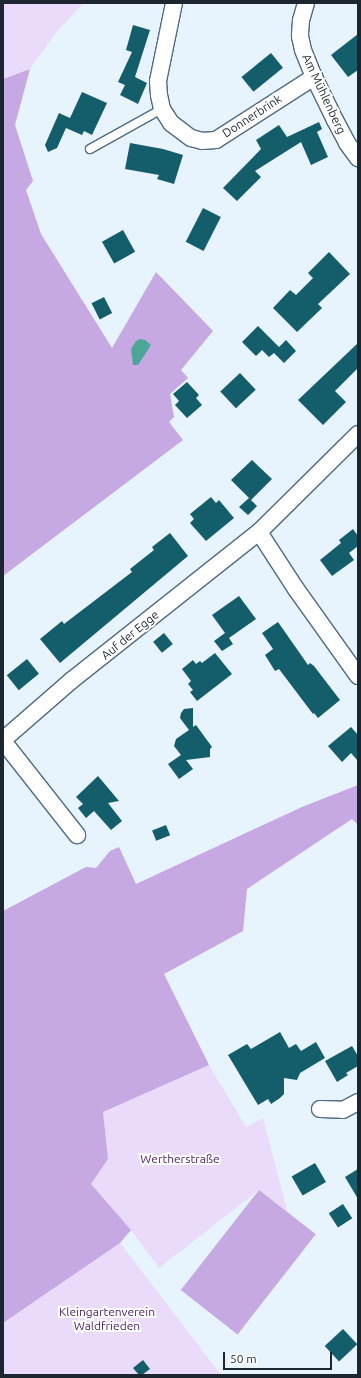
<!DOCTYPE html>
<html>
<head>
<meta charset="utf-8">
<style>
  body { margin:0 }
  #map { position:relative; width:361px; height:1378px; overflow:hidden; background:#e7f3fd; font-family:Ubuntu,sans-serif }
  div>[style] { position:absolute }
  .green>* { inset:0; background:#eadbfa }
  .forest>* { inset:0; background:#c6a8e3; transform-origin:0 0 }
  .water>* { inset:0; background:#4da799 }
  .building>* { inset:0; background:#145e6c; transform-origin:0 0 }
  .roads { filter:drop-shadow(1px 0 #506a81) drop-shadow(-1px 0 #506a81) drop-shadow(0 1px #506a81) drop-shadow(0 -1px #506a81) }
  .service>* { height:8px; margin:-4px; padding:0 4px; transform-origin:4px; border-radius:4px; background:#fff }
  .minor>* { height:16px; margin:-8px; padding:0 8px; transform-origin:8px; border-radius:8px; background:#fff }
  span { translate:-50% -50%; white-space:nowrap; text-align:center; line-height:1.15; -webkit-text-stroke:4px #fff; paint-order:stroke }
  .street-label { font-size:12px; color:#1b2630 }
  .park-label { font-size:12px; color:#4d266c }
  .frame { position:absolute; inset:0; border:4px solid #1b2630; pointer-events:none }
  .scale { position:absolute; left:223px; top:1352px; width:109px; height:18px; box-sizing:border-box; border:2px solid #1b2630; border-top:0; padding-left:5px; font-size:12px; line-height:14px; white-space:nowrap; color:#1b2630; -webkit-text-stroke:3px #fff; paint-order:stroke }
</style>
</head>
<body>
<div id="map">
  <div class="green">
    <i style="clip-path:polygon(3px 3px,84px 3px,57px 31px,30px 69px,3px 79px)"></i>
    <i style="clip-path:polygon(209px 1065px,246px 1127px,263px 1118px,288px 1214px,259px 1190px,159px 1268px,131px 1230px,91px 1184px,108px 1159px,103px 1112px)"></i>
    <i style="clip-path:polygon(120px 1243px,221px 1375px,3px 1375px,3px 1323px)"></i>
  </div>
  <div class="forest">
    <i style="clip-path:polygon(30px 69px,15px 125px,33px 181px,26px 190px,41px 234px,112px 348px,156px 272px,213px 331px,181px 370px,188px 378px,170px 394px,174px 417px,169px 422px,183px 440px,3px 576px,3px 79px)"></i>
    <i style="clip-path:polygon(358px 785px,358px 825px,352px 819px,247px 889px,243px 931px,164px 974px,209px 1065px,103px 1112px,108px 1159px,91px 1184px,131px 1230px,120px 1243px,3px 1323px,3px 911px,86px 867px,96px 868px,110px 851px,119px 847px,136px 884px,302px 807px)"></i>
    <i style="left:259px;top:1190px;width:72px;height:127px;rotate:38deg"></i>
  </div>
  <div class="water">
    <i style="clip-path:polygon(140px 339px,145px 340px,151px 345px,138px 365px,133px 365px,131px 349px,136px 341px)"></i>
  </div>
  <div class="building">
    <i style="clip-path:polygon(133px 25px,150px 30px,135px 77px,147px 83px,138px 104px,120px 95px,125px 85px,118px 82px,132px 52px,126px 50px)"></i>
    <i style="clip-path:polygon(358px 34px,358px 70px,348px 77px,331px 55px)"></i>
    <i style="left:271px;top:53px;width:19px;height:38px;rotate:51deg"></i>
    <i style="clip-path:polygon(82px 92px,107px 103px,92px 135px,84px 131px,82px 135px,66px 128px,57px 148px,48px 152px,45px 145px,59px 113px,70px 118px)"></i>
    <i style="clip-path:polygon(319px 122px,322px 129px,317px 132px,328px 157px,311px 165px,301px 142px,255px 171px,261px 177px,237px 201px,223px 188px,261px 149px,256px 140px,279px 125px,287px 137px)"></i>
    <i style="clip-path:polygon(130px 143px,163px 149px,183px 155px,174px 184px,157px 179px,159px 175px,125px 169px)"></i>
    <i style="left:203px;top:208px;width:20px;height:38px;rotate:27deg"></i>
    <i style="left:123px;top:230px;width:25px;height:24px;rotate:61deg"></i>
    <i style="clip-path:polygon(329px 252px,350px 274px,318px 304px,322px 308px,297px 332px,273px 308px,290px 290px,296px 295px,313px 278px,308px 273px)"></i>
    <i style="left:104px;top:297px;width:18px;height:14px;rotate:63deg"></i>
    <i style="clip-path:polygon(258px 326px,279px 347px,286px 340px,296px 351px,284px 363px,274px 353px,269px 357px,262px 350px,256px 356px,242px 342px)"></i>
    <i style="clip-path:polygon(358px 343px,358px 368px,335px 391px,346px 402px,323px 425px,298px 400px)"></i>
    <i style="left:240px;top:373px;width:23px;height:27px;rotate:47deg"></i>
    <i style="clip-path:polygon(187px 382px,199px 395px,196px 398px,202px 405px,187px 418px,175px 405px,179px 401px,173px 394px)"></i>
    <i style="clip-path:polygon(252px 460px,272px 479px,251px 500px,257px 506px,248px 515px,239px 507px,249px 498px,231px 480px)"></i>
    <i style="clip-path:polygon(211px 497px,216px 503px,219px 500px,234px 518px,206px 541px,190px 523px,194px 519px,190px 514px)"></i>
    <i style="clip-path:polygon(353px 529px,358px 536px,358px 546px,349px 553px,354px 560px,332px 576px,320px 560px,341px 543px,339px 540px)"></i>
    <i style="clip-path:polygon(170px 533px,188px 556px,60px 663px,40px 639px,62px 621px,64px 624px,132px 572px,130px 569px,154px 550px,152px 547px)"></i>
    <i style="clip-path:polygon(239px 596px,256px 619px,229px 638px,233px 644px,222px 651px,214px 641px,225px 633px,212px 615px)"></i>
    <i style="clip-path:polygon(278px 622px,308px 665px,310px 663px,314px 666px,340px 700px,318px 718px,314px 713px,313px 714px,279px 669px,275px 671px,265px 655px,273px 649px,262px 633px)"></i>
    <i style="left:164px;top:633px;width:14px;height:14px;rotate:51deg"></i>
    <i style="clip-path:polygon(215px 653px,232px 674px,197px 701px,190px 692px,193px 690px,188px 684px,191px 681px,182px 669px,193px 660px,196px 664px,200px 661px,202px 663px)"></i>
    <i style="left:27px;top:659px;width:19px;height:26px;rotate:51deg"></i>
    <i style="clip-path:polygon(193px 708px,193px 727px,196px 725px,212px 747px,210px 749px,210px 757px,186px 760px,193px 769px,179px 779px,168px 764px,181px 755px,174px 746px,176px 739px,189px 730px,180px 718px,181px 713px,184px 709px)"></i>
    <i style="clip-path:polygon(351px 727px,358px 735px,358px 761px,351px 753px,342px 762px,328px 746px)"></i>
    <i style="clip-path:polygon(98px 776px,119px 801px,108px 803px,122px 821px,111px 830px,94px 811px,86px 818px,78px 808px,83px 804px,76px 797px)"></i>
    <i style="left:166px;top:825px;width:11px;height:15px;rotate:68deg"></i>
    <i style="clip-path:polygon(280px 1032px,289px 1048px,296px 1044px,301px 1051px,316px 1042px,325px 1058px,300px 1073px,297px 1080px,284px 1078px,284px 1094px,280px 1098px,271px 1104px,268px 1099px,258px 1105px,228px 1055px,247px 1044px,251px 1049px)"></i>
    <i style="clip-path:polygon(352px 1046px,358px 1056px,358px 1066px,346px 1073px,348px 1075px,337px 1082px,325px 1061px)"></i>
    <i style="left:315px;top:1163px;width:22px;height:27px;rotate:60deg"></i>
    <i style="clip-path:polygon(358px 1169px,358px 1199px,345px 1177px)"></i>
    <i style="left:343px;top:1204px;width:17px;height:17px;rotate:57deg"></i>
    <i style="left:343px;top:1329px;width:21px;height:25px;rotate:47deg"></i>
    <i style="clip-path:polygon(143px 1360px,150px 1369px,142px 1375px,139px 1375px,133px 1368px)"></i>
  </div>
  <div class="roads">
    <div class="service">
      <i style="left:90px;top:149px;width:82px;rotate:-29.1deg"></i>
    </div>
    <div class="minor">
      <i style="left:174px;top:3px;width:80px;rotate:101.6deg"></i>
      <i style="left:158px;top:81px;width:14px;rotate:86deg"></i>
      <i style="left:159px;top:95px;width:14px;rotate:78deg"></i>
      <i style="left:162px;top:109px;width:17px;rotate:57deg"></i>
      <i style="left:171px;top:123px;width:25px;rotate:37deg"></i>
      <i style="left:191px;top:138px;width:11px;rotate:15deg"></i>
      <i style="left:202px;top:141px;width:14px;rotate:-4deg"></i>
      <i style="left:216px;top:140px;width:117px;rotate:-32.7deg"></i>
      <i style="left:306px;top:3px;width:18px;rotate:106deg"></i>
      <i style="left:301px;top:20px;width:16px;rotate:94deg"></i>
      <i style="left:300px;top:36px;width:14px;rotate:78deg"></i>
      <i style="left:303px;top:50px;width:29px;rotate:68deg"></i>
      <i style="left:314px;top:77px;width:48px;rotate:64deg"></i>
      <i style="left:335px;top:120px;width:26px;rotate:62deg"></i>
      <i style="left:347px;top:143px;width:19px;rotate:54deg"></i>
      <i style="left:259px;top:532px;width:68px;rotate:57deg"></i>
      <i style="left:296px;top:589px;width:107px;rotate:54.5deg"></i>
      <i style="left:3px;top:740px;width:91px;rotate:-41deg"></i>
      <i style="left:72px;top:680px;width:238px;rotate:-38.4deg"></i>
      <i style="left:259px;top:532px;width:139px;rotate:-44.7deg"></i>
      <i style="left:3px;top:741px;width:120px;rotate:51.8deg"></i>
      <i style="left:320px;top:1109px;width:23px;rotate:2deg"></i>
      <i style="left:343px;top:1110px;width:17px;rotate:-28deg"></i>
    </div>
  </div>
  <div class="street-label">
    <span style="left:324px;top:94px;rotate:65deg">Am Mühlenberg</span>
    <span style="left:252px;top:116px;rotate:-33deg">Donnerbrink</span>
    <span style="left:130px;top:635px;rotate:-39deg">Auf der Egge</span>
  </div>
  <div class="park-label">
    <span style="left:180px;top:1159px">Wertherstraße</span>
    <span style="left:107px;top:1319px">Kleingartenverein<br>Waldfrieden</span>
  </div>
  <div class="frame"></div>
  <div class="scale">50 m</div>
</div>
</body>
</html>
